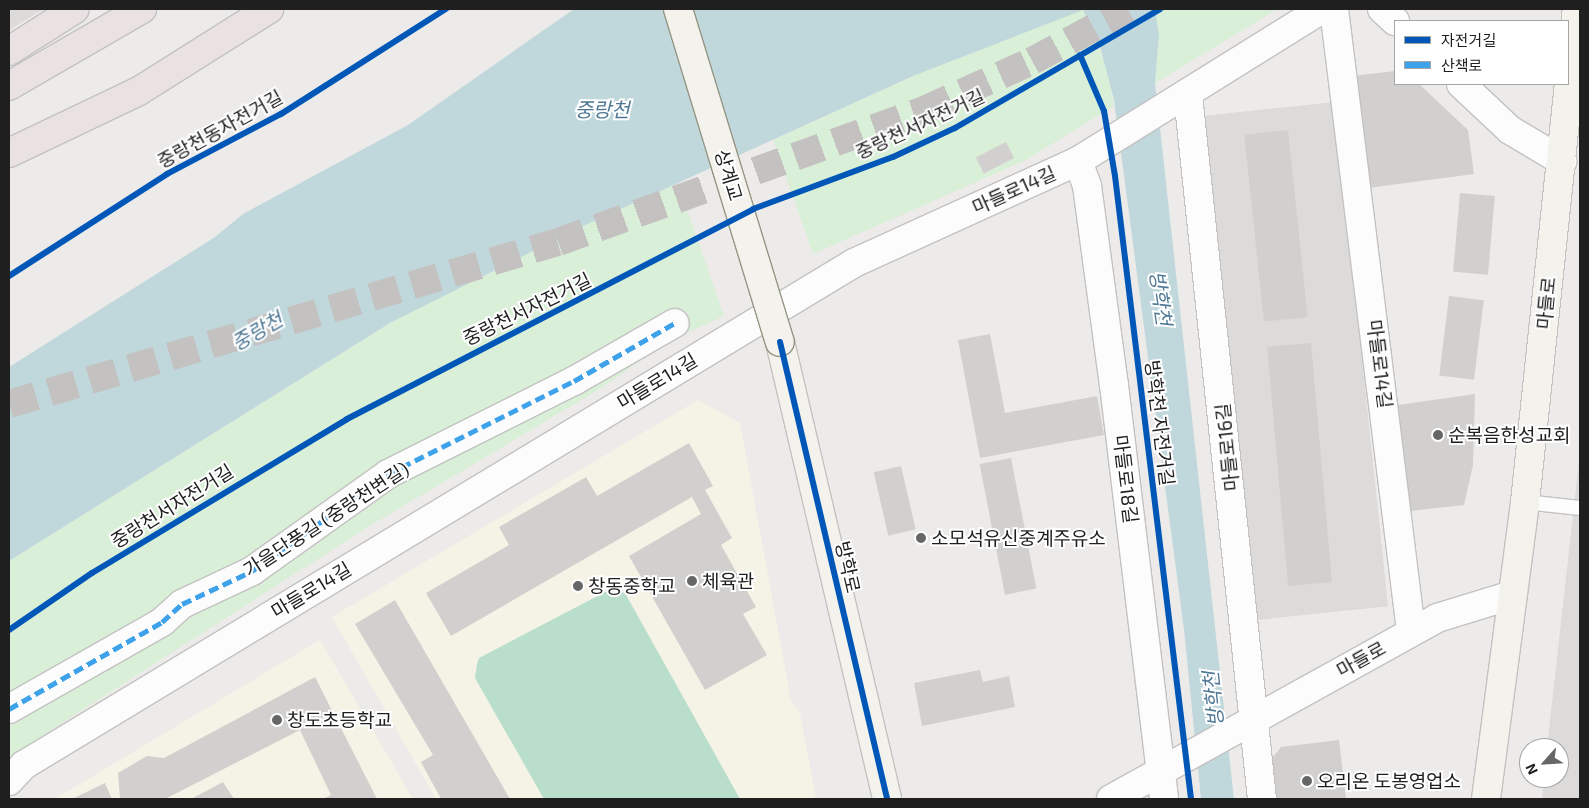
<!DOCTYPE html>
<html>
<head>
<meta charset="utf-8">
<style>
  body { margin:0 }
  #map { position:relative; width:1589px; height:808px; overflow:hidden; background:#edebe9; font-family:"Exo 2","Noto Sans KR",sans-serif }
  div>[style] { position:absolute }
  .residential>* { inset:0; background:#dcdbda; transform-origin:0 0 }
  .education>* { inset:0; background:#f5f3e6 }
  .park>* { inset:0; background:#d9efd8 }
  .pitch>* { inset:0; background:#b9decc }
  .water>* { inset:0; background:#c0d8dc }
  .building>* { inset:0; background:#d2d0ce; transform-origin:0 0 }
  .highway-tunnel>* { height:28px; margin-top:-14px; transform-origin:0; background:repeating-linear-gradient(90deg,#c4c2c1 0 28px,transparent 0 42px) }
  .roads { filter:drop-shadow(1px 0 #c3c2c1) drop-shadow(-1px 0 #c3c2c1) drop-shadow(0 1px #c3c2c1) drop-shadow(0 -1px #c3c2c1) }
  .lane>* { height:14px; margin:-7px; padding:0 7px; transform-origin:7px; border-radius:7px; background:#fcfcfc }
  .street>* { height:28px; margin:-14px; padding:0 14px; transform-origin:14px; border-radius:14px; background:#fcfcfc }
  .secondary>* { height:28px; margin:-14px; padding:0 14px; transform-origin:14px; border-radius:14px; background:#f3f2ec }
  .highway>* { height:28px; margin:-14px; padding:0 14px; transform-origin:14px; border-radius:14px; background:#e9e1e2 }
  .bridges { filter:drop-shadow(1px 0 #959583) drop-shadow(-1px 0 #959583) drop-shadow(0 1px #959583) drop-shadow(0 -1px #959583) }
  .secondary-bridge>* { height:28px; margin:-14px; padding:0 14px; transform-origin:14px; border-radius:14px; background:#f3f2ec }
  .quiet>* { height:5px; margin-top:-2.5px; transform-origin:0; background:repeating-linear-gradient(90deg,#3da2ea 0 10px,transparent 0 15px) }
  .cycleway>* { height:6px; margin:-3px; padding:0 3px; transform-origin:3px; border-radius:3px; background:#0057b8 }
  .dots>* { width:14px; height:14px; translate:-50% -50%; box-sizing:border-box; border:2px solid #fff; border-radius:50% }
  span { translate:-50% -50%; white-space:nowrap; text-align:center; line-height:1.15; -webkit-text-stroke:4px #fff; paint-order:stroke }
  .street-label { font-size:19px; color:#1f1f1f }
  .poi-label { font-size:19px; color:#1f1f1f }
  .left { translate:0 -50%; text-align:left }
  .water-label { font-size:20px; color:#4f7895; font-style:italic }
  .frame { position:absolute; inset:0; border:10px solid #1f1f1f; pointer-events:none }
  .legend { position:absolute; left:1394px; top:20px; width:175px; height:65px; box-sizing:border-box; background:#fff; border:1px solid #a5a5a5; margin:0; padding:6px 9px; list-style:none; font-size:15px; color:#1f1f1f }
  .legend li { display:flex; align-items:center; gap:10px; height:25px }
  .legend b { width:25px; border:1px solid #a5a5a5 }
  .north { position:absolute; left:1519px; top:738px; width:50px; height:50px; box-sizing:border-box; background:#fff; border:1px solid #a5a5a5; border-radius:50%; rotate:244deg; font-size:14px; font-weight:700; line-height:20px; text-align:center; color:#1f1f1f }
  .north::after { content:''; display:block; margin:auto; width:18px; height:22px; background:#676666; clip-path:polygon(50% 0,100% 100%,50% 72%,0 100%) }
</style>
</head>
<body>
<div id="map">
  <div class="residential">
    <i style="clip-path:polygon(9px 9px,44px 9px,9px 30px)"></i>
    <i style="left:1335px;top:102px;width:507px;height:131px;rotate:84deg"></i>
    <i style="clip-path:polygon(1580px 452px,1580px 799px,1542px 799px,1544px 778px,1559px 778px,1559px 748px,1547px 748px)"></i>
  </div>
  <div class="education">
    <i style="clip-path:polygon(698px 400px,740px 423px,791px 701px,800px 713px,816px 799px,436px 799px,332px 617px)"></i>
    <i style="clip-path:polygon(320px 640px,413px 799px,55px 799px)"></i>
  </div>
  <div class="park">
    <i style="clip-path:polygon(1083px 9px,1106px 65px,1114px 106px,1026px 160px,813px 254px,773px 140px,913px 76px)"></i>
    <i style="clip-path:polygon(1155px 9px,1278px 9px,1155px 83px,1159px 35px)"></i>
    <i style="clip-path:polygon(678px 183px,724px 316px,673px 339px,598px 390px,368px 527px,9px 757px,9px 561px,390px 323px,579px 228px)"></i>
  </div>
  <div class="pitch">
    <i style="clip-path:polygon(611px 589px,625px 593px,740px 799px,544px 799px,475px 678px,477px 664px,479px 658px)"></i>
  </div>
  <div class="water">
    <i style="clip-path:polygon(574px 9px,1155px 9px,1159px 35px,1155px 83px,1234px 799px,1201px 799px,1184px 630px,1114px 100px,1101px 50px,1083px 10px,913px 76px,579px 228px,390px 323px,9px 561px,9px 367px,215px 237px,243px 214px,408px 125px)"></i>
  </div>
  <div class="building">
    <i style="clip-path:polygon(1395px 71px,1395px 84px,1419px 84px,1468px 130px,1474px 174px,1368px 188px,1353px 76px)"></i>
    <i style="left:1288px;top:130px;width:188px;height:44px;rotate:84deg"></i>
    <i style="left:1006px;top:142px;width:18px;height:34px;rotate:63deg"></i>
    <i style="left:1460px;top:193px;width:35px;height:79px;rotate:5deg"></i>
    <i style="left:1449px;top:296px;width:35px;height:80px;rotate:7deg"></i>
    <i style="clip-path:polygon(990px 334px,1005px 413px,1097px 396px,1104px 435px,980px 458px,958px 340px)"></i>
    <i style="left:1311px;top:343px;width:240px;height:44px;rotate:85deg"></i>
    <i style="clip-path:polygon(1475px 394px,1473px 465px,1464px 505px,1410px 511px,1398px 405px)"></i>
    <i style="clip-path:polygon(689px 443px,713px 486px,705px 490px,732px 538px,721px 545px,756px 607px,743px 614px,767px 655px,705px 690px,629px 556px,701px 514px,692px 497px,451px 636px,426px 593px,509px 545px,499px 527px,586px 477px,597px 496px)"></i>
    <i style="left:1011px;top:458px;width:133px;height:32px;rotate:79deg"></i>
    <i style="left:901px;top:466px;width:65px;height:28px;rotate:77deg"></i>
    <i style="clip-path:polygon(395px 600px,510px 799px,441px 799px,421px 762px,433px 755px,355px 624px)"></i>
    <i style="clip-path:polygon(980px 670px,983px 682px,1009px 676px,1015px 707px,922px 726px,914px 683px)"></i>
    <i style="clip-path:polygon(315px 677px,377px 799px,323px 799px,331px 795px,300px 730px,165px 799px,120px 799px,118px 773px,147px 756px,164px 758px)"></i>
    <i style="clip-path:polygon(1339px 740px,1346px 799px,1273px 799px,1269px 762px,1281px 747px)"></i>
    <i style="clip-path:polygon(223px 782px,234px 799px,191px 799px)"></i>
    <i style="clip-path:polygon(105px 783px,112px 799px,72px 799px)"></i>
  </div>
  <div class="highway-tunnel">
    <i style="left:9px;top:404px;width:572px;rotate:-16.44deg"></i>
    <i style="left:558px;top:242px;width:389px;rotate:-19.8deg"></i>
    <i style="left:924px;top:110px;width:119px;rotate:-24.4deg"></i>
    <i style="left:1032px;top:61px;width:109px;rotate:-28.4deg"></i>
  </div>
  <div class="roads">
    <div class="lane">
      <i style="left:1525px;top:502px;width:55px;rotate:6.2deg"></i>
    </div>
    <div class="street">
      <i style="left:1334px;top:9px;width:627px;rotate:82.94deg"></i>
      <i style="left:1382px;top:9px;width:18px;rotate:43deg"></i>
      <i style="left:1461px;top:84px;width:67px;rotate:43.2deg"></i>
      <i style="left:1510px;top:130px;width:61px;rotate:30.8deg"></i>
      <i style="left:1188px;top:95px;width:708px;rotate:84deg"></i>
      <i style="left:1078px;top:161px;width:27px;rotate:70deg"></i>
      <i style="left:1087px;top:186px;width:201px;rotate:82.3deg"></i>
      <i style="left:1114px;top:385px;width:417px;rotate:83.1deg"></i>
      <i style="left:9px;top:709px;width:176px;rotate:-29.6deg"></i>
      <i style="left:162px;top:622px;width:27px;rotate:-42deg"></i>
      <i style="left:182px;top:604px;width:77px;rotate:-25.2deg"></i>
      <i style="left:252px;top:571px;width:167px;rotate:-35.5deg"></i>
      <i style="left:388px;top:474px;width:208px;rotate:-26.6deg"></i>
      <i style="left:574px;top:381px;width:116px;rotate:-29.9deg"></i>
      <i style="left:9px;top:781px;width:22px;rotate:-47deg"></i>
      <i style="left:24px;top:765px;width:970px;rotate:-31.17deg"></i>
      <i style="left:854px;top:263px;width:246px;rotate:-24.5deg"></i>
      <i style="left:1078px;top:161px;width:287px;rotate:-31.9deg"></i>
      <i style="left:1111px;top:799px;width:373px;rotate:-29deg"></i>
      <i style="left:1437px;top:618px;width:75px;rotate:-17deg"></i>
    </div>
    <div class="secondary">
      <i style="left:780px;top:342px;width:469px;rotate:76.8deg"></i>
      <i style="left:1486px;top:799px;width:300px;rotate:-82.5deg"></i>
      <i style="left:1525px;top:502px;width:496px;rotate:-84deg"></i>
    </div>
    <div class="highway">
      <i style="left:9px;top:51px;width:78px;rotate:-32.5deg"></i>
      <i style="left:9px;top:86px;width:154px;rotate:-30.1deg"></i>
      <i style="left:9px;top:153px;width:144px;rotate:-25.5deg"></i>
      <i style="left:139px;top:91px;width:154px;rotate:-32.2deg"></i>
    </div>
  </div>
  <div class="bridges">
    <div class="secondary-bridge">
      <i style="left:678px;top:9px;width:348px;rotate:73deg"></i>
    </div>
  </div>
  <div class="quiet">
    <i style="left:9px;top:709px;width:176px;rotate:-29.6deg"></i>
    <i style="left:162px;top:622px;width:27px;rotate:-42deg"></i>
    <i style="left:182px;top:604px;width:77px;rotate:-25.2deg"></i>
    <i style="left:252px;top:571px;width:167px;rotate:-35.5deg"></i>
    <i style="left:388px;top:474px;width:208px;rotate:-26.6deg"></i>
    <i style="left:574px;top:381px;width:116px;rotate:-29.9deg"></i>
  </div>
  <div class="cycleway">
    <i style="left:1080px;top:55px;width:61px;rotate:66.8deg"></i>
    <i style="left:1104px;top:111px;width:66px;rotate:80.4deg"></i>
    <i style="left:1115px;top:176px;width:628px;rotate:83.04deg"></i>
    <i style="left:9px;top:276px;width:188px;rotate:-32.8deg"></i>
    <i style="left:167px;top:174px;width:129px;rotate:-27.8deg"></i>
    <i style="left:281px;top:114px;width:196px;rotate:-32.5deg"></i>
    <i style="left:780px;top:342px;width:469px;rotate:76.8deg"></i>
    <i style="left:9px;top:630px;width:101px;rotate:-34.5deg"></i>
    <i style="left:92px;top:573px;width:298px;rotate:-31.1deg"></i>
    <i style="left:347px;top:419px;width:457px;rotate:-27.3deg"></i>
    <i style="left:753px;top:209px;width:149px;rotate:-20.4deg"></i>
    <i style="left:893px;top:157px;width:68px;rotate:-25.1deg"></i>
    <i style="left:955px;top:128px;width:237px;rotate:-30.1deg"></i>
  </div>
  <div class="dots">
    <i style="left:1438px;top:435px;background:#676666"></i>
    <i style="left:921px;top:538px;background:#676666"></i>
    <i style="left:692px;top:581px;background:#676666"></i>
    <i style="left:578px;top:586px;background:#676666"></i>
    <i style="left:277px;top:720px;background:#676666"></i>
    <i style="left:1307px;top:781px;background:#676666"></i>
  </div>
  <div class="street-label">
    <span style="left:920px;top:124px;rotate:-25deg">중랑천서자전거길</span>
    <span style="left:220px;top:129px;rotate:-29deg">중랑천동자전거길</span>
    <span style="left:729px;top:175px;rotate:73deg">상계교</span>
    <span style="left:1014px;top:190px;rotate:-24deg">마들로14길</span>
    <span style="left:1546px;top:303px;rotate:-84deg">마들로</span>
    <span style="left:527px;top:309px;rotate:-26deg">중랑천서자전거길</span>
    <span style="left:1380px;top:364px;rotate:83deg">마들로14길</span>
    <span style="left:657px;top:381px;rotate:-31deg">마들로14길</span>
    <span style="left:1160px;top:423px;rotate:83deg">방학천 자전거길</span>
    <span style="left:1227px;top:447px;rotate:-96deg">마들로16길</span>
    <span style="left:1126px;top:479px;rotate:83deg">마들로18길</span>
    <span style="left:172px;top:506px;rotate:-32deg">중랑천서자전거길</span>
    <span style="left:326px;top:519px;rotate:-33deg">가을단풍길 (중랑천변길)</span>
    <span style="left:848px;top:567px;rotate:77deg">방학로</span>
    <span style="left:311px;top:590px;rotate:-31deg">마들로14길</span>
    <span style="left:1361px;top:659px;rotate:-29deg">마들로</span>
  </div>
  <div class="poi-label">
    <span class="left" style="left:1448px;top:435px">순복음한성교회</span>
    <span class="left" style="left:931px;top:538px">소모석유신중계주유소</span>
    <span class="left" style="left:702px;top:581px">체육관</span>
    <span class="left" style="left:588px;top:586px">창동중학교</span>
    <span class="left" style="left:287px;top:720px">창도초등학교</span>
    <span class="left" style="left:1317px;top:781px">오리온 도봉영업소</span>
  </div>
  <div class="water-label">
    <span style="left:602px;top:109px">중랑천</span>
    <span style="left:1161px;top:298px;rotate:82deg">방학천</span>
    <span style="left:257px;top:331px;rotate:-30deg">중랑천</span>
    <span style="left:1213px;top:699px;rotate:-96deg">방학천</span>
  </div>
  <div class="frame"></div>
  <ul class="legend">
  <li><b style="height:6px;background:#0057b8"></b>자전거길</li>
  <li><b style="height:6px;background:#3da2ea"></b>산책로</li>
  </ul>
  <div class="north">N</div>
</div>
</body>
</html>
